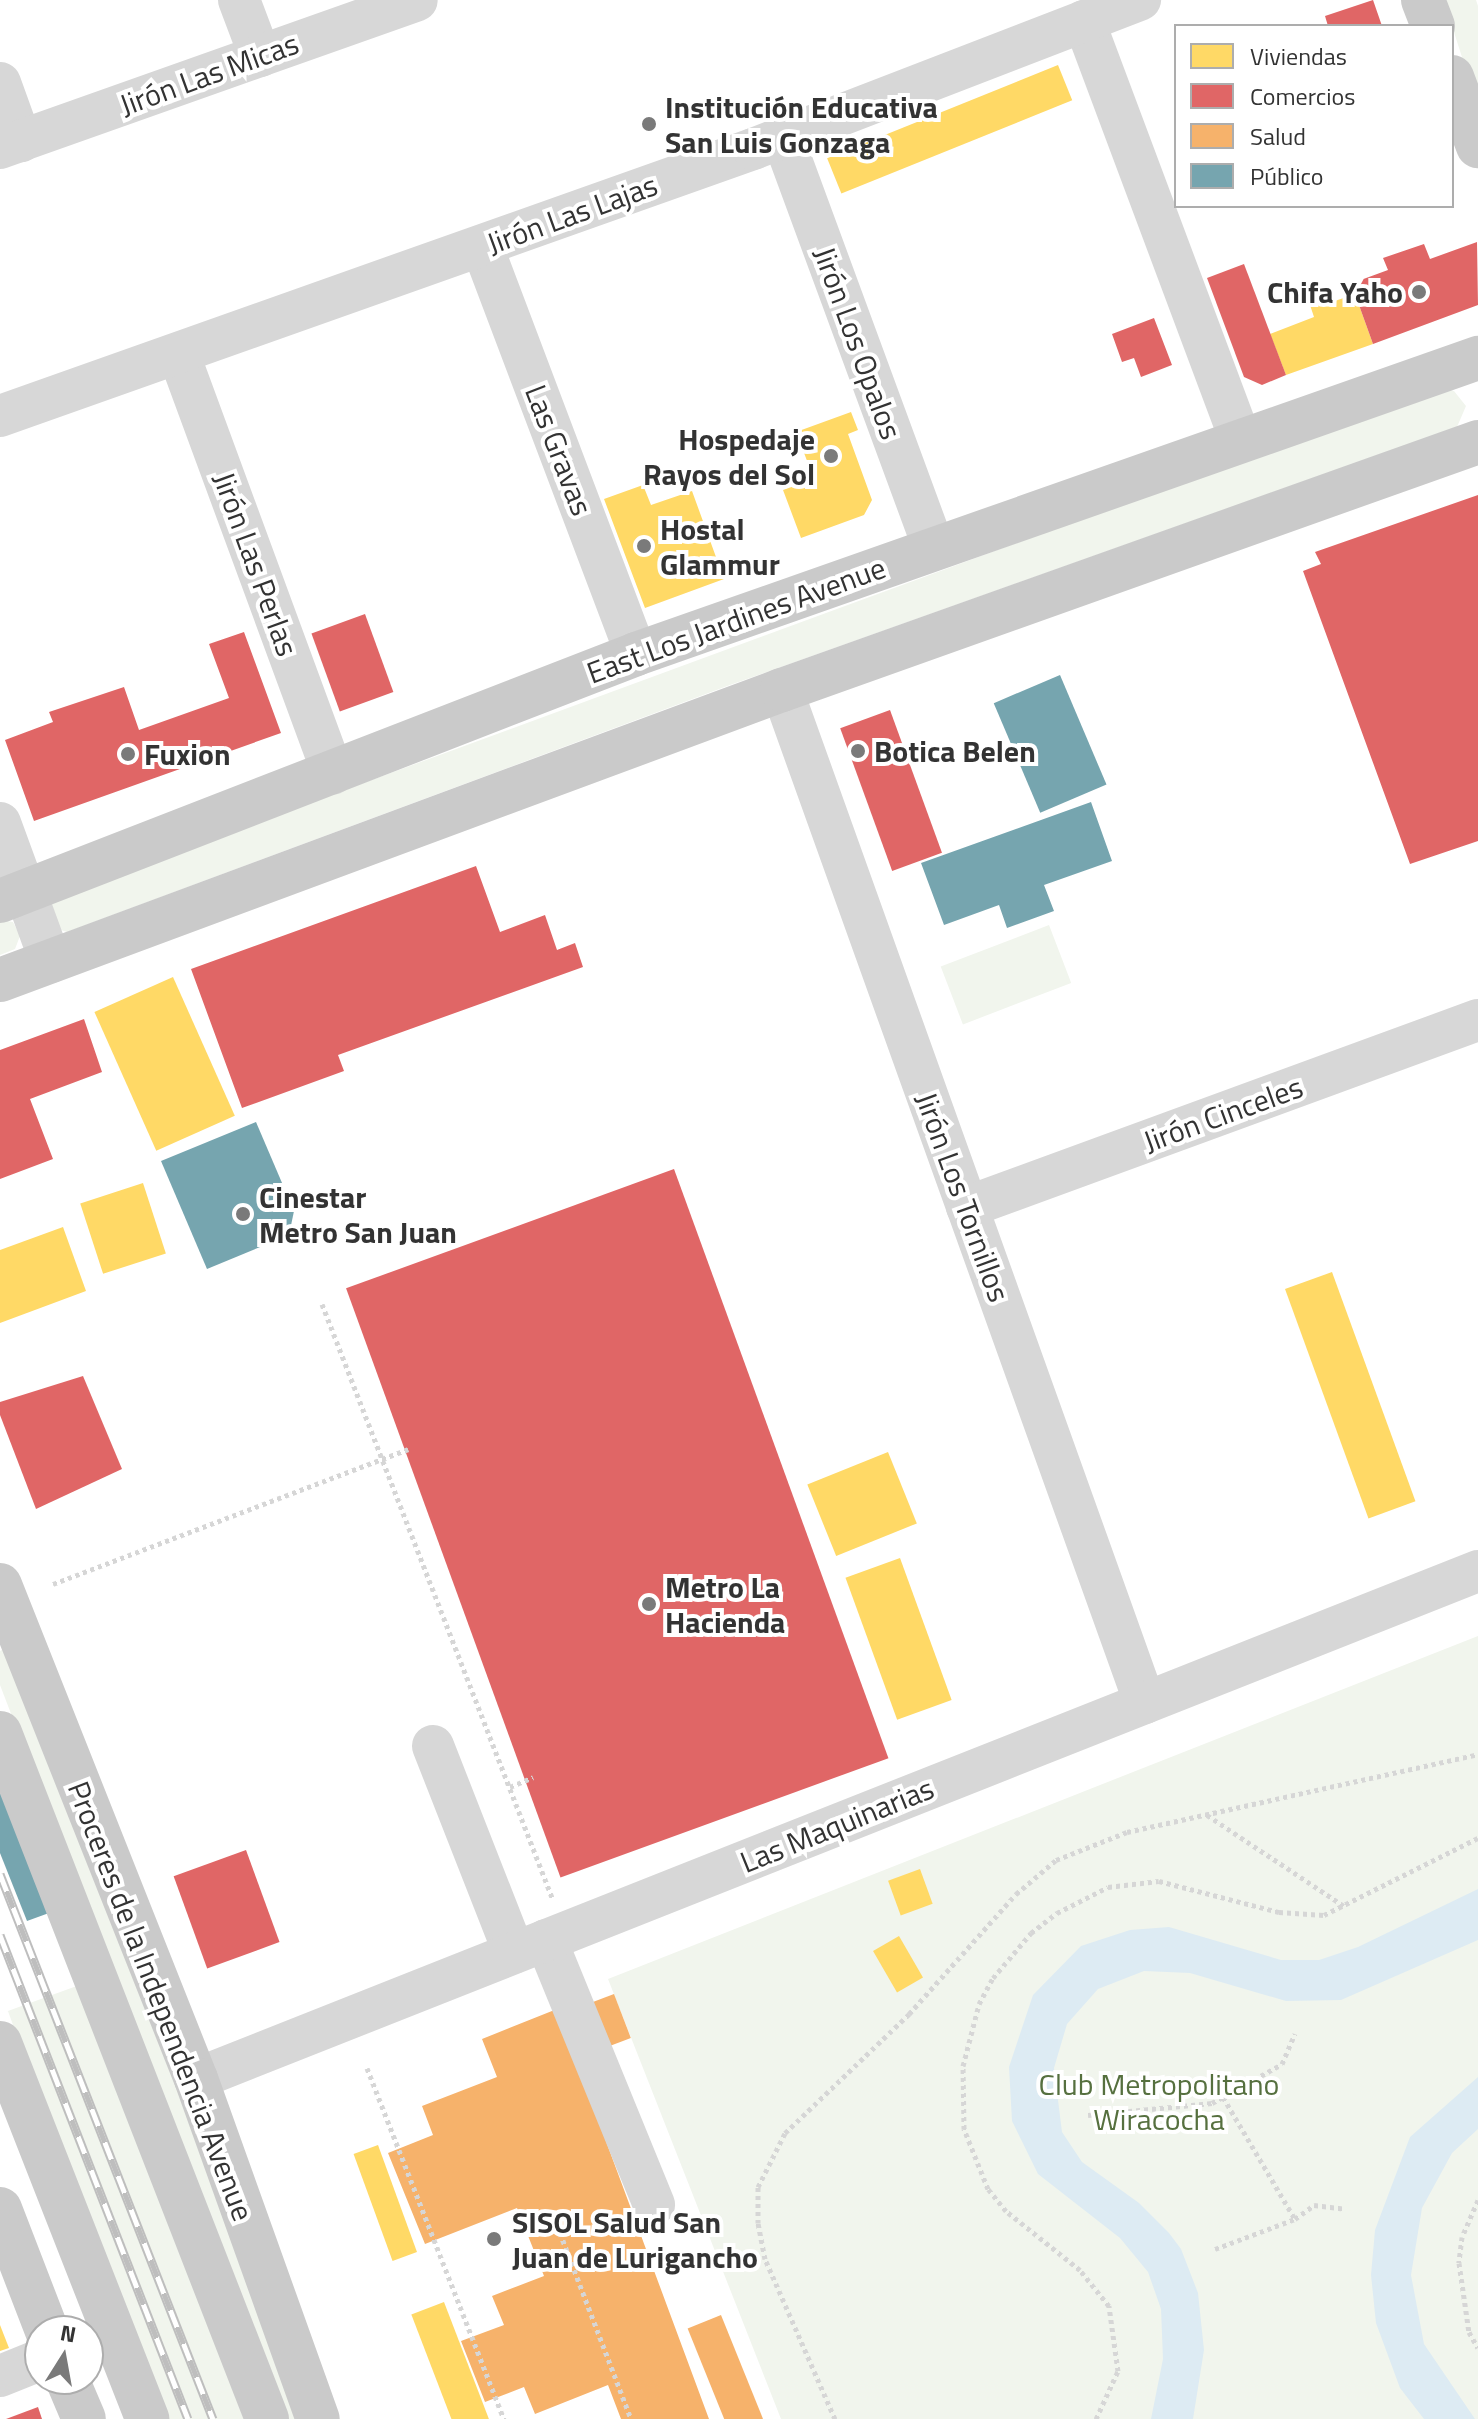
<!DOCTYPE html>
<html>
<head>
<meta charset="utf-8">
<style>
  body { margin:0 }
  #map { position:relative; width:1478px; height:2419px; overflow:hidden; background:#fff; font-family:"Titillium Web",sans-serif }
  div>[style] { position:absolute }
  .green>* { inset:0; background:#f1f5ed; transform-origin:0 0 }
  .water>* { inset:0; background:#ddebf3 }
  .homes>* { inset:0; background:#ffd966; transform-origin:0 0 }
  .shops>* { inset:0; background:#e06666; transform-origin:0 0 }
  .health>* { inset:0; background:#f6b26b; transform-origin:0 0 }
  .public>* { inset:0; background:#76a5af; transform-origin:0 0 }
  .path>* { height:5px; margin-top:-2.5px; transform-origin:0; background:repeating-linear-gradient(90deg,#d6d6d6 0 4px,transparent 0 8px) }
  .minor>* { height:42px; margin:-21px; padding:0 21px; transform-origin:21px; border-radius:21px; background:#d7d7d7 }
  .major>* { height:44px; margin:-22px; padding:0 22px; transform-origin:22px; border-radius:22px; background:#cacaca }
  .rail>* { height:9px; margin-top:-4.5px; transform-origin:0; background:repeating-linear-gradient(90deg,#fff 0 18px,#bebebe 0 36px); box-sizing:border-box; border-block:2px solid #bebebe }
  .dots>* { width:22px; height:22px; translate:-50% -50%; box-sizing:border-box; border:4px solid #fff; border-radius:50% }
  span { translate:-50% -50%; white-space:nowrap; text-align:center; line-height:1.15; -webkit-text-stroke:8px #fff; paint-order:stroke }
  .street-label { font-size:30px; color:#333 }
  .poi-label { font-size:30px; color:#333; font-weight:700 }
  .left { translate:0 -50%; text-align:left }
  .right { translate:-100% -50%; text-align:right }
  .park-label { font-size:30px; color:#56703f }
  .legend { position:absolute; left:1174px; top:24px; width:280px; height:184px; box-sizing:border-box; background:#fff; border:2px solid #adadad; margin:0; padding:10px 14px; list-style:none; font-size:24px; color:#333 }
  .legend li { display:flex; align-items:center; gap:16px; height:40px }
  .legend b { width:40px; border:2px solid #adadad }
  .north { position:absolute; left:24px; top:2315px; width:80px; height:80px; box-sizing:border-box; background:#fff; border:2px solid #adadad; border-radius:50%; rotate:11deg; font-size:22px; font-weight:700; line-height:32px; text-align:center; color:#333 }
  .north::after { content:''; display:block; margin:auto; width:28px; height:36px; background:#7a7a7a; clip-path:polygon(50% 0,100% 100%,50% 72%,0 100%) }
</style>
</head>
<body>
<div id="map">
  <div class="green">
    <i style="clip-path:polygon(1438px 0,1476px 0,1478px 6px,1478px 107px,1452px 26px)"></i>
    <i style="clip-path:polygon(1441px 387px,1454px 391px,1466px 406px,1457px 427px,730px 685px,67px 932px,58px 929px,50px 906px,56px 896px)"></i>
    <i style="clip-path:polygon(0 920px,13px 922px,20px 936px,15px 949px,0 955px)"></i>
    <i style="left:1049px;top:925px;width:62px;height:116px;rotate:69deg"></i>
    <i style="clip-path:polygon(1478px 1636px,1478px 2419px,781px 2419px,608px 1979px)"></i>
    <i style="clip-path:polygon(5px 1648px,307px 2419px,282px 2419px,0 1685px,0 1651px)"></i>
    <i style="left:85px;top:1983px;width:465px;height:82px;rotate:70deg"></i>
  </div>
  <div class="water">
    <i style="clip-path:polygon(1478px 1889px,1478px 1940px,1341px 2000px,1286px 2001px,1190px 1973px,1144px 1971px,1098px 1989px,1067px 2024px,1054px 2068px,1062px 2132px,1082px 2162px,1139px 2203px,1169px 2233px,1181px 2249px,1198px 2293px,1204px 2350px,1193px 2419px,1151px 2419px,1163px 2359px,1161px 2309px,1148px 2272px,1120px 2238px,1038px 2174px,1012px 2121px,1009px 2067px,1033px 1995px,1081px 1946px,1130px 1930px,1169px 1927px,1281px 1960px,1319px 1960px,1358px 1947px)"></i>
    <i style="clip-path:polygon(1478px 2077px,1478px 2129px,1452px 2153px,1422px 2208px,1411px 2275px,1424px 2344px,1475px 2419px,1424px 2419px,1400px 2388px,1376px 2323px,1371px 2275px,1375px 2230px,1410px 2137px)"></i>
  </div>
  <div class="homes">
    <i style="left:1058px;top:65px;width:38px;height:249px;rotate:68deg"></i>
    <i style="clip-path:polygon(1328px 291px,1332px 302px,1355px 294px,1373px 344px,1286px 375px,1270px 334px,1314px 317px,1308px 299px)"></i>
    <i style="clip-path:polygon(851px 412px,858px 430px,848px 434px,872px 500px,864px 515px,801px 538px,783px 490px,814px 479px,796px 432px)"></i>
    <i style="clip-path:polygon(643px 485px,651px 505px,692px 491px,724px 579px,645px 608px,604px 499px)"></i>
    <i style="left:173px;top:977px;width:152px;height:86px;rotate:66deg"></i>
    <i style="left:143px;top:1183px;width:74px;height:66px;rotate:72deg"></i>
    <i style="clip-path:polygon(63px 1227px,86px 1291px,0 1323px,0 1250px)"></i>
    <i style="left:1332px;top:1272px;width:244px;height:50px;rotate:70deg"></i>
    <i style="left:888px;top:1452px;width:77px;height:87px;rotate:68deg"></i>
    <i style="left:900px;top:1558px;width:151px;height:58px;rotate:70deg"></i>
    <i style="left:920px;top:1869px;width:37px;height:34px;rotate:70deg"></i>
    <i style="left:899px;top:1936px;width:48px;height:30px;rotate:60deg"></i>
    <i style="left:378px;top:2145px;width:114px;height:26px;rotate:70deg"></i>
    <i style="left:444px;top:2302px;width:126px;height:35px;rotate:69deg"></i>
    <i style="clip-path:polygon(0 2325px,9px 2348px,0 2351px)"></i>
  </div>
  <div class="shops">
    <i style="clip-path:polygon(1373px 0,1382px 26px,1328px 26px,1325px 16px)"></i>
    <i style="clip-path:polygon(1477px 242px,1478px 305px,1373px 344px,1355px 294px,1362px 292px,1358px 281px,1388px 270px,1383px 258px,1424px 244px,1430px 259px)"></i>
    <i style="clip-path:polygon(1244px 264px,1286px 375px,1262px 385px,1244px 377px,1207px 278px)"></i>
    <i style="clip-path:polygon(1154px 318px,1172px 365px,1141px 377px,1134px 358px,1122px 362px,1112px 334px)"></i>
    <i style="clip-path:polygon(1478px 495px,1478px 841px,1410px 864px,1303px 571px,1321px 564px,1315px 552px)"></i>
    <i style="left:365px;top:614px;width:83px;height:57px;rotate:70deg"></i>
    <i style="clip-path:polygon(244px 632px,281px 733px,34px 821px,5px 740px,53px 722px,49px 712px,124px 687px,139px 730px,229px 698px,209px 644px)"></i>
    <i style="left:890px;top:710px;width:152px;height:53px;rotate:70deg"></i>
    <i style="clip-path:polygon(476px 866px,500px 932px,545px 915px,557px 950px,575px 943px,583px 967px,338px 1055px,344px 1071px,242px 1108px,191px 969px)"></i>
    <i style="clip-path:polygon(84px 1019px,102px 1072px,30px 1099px,53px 1159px,0 1179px,0 1050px)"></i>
    <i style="left:674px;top:1169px;width:627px;height:349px;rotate:70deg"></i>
    <i style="clip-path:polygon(83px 1376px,122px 1469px,36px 1509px,0 1415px,0 1402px)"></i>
    <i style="left:246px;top:1850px;width:98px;height:77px;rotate:70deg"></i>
    <i style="clip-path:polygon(38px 2407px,42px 2419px,6px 2419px)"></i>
  </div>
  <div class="health">
    <i style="left:614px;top:1994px;width:47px;height:24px;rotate:69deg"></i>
    <i style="clip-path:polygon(557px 2009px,709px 2419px,621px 2419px,608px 2385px,535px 2414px,524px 2387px,485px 2402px,461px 2341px,504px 2325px,492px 2296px,544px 2276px,517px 2208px,425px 2244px,388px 2153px,433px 2135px,422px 2106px,497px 2077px,482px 2039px)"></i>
    <i style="left:721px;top:2315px;width:112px;height:36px;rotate:68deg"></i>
  </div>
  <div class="public">
    <i style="left:1060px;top:675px;width:119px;height:72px;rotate:67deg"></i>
    <i style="clip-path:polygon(1091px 802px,1112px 861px,1044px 885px,1054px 911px,1007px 928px,999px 905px,944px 925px,921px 863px)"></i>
    <i style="clip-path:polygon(256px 1122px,294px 1211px,289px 1235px,207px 1269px,161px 1161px)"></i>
    <i style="clip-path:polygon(0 1789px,49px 1913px,27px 1921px,0 1853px)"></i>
  </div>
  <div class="path">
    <i style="left:322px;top:1304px;width:639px;rotate:68.81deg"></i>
    <i style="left:53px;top:1584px;width:380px;rotate:-20.8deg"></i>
    <i style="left:510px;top:1787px;width:25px;rotate:-23deg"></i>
    <i style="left:1207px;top:1815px;width:164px;rotate:33.6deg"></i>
    <i style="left:367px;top:2068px;width:377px;rotate:68.7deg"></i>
    <i style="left:1223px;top:2097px;width:142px;rotate:59.5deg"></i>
    <i style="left:1088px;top:2115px;width:125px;rotate:-5.5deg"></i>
    <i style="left:1212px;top:2103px;width:80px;rotate:-29.1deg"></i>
    <i style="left:1282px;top:2064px;width:33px;rotate:-67deg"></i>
    <i style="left:1478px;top:2200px;width:40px;rotate:113.4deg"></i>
    <i style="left:1462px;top:2237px;width:26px;rotate:97deg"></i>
    <i style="left:1459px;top:2263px;width:70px;rotate:81.8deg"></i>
    <i style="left:1469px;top:2332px;width:18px;rotate:61deg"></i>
    <i style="left:557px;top:2225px;width:208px;rotate:69.1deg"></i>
    <i style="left:1215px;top:2249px;width:85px;rotate:-20.6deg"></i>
    <i style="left:1295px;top:2219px;width:24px;rotate:-36deg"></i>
    <i style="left:1314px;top:2205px;width:31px;rotate:7deg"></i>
    <i style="left:835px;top:2419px;width:175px;rotate:-113.6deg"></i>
    <i style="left:765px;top:2259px;width:37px;rotate:-101deg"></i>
    <i style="left:758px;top:2223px;width:36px;rotate:-90deg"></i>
    <i style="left:758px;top:2187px;width:60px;rotate:-63.4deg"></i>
    <i style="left:785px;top:2133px;width:172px;rotate:-43.8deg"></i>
    <i style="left:909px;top:2014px;width:161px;rotate:-48.3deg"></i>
    <i style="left:1016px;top:1894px;width:52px;rotate:-40.4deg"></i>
    <i style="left:1056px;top:1860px;width:76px;rotate:-21.5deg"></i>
    <i style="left:1127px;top:1832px;width:360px;rotate:-12.5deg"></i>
    <i style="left:1096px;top:2419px;width:53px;rotate:-65.4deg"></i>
    <i style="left:1118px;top:2371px;width:66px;rotate:-97.9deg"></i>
    <i style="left:1109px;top:2306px;width:46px;rotate:-128.9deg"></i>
    <i style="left:1080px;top:2270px;width:95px;rotate:-141.4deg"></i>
    <i style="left:1006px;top:2211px;width:28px;rotate:-129deg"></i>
    <i style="left:988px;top:2189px;width:65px;rotate:-111.8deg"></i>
    <i style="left:964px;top:2129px;width:63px;rotate:-90.9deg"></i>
    <i style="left:963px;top:2066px;width:64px;rotate:-75.5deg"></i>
    <i style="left:979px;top:2004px;width:30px;rotate:-62deg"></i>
    <i style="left:993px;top:1978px;width:59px;rotate:-49.8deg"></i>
    <i style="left:1031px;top:1933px;width:33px;rotate:-38deg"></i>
    <i style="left:1057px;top:1913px;width:57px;rotate:-27deg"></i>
    <i style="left:1108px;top:1887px;width:51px;rotate:-6.7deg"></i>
    <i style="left:1159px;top:1881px;width:124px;rotate:14.5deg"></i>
    <i style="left:1279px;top:1912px;width:45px;rotate:3.8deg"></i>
    <i style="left:1324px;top:1915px;width:172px;rotate:-26.6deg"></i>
  </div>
  <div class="minor">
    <i style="left:239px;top:0;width:60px;rotate:69.4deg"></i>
    <i style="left:1084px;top:21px;width:445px;rotate:69.5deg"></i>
    <i style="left:0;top:83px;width:62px;rotate:70.1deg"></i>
    <i style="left:783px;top:138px;width:437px;rotate:69.8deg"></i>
    <i style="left:0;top:148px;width:442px;rotate:-19.5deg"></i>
    <i style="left:482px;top:246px;width:436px;rotate:69.3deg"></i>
    <i style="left:179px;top:355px;width:446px;rotate:69.8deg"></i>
    <i style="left:0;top:416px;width:799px;rotate:-19.52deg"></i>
    <i style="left:753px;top:149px;width:415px;rotate:-21.1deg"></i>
    <i style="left:782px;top:690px;width:1076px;rotate:70.29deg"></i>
    <i style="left:0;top:823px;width:148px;rotate:69.9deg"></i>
    <i style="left:967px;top:1207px;width:544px;rotate:-20.1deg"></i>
    <i style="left:433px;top:1746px;width:222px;rotate:68.6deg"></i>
    <i style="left:546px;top:1940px;width:286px;rotate:67.8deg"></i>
    <i style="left:196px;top:2079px;width:1379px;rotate:-21.62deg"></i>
    <i style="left:0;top:2376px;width:43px;rotate:-21.8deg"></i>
  </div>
  <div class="major">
    <i style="left:1423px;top:0;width:28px;rotate:69deg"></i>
    <i style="left:1452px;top:77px;width:74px;rotate:69.4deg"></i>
    <i style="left:0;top:901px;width:682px;rotate:-21.22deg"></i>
    <i style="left:636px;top:654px;width:893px;rotate:-19.37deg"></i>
    <i style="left:0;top:980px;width:834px;rotate:-20.35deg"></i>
    <i style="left:782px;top:690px;width:739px;rotate:-19.61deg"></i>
    <i style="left:0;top:1585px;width:531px;rotate:68.36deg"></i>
    <i style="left:196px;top:2079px;width:361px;rotate:70.3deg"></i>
    <i style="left:0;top:1733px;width:736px;rotate:68.73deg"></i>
    <i style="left:0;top:2043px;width:404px;rotate:68.6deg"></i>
    <i style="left:0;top:2209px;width:131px;rotate:68.9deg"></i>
    <i style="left:67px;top:2379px;width:43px;rotate:67deg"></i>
  </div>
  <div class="rail">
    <i style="left:0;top:1874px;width:585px;rotate:68.65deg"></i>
    <i style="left:0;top:1935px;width:519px;rotate:68.77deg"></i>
  </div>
  <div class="dots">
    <i style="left:649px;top:124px;background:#7a7a7a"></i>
    <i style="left:1419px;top:292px;background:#7a7a7a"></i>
    <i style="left:831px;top:456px;background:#7a7a7a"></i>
    <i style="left:644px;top:546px;background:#7a7a7a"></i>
    <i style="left:858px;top:751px;background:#7a7a7a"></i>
    <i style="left:128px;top:754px;background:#7a7a7a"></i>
    <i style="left:243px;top:1214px;background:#7a7a7a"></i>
    <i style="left:649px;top:1604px;background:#7a7a7a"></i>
    <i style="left:494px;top:2239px;background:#7a7a7a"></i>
  </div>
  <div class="street-label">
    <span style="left:209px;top:74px;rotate:-20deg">Jirón Las Micas</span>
    <span style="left:572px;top:214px;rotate:-20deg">Jirón Las Lajas</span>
    <span style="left:858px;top:343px;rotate:70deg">Jirón Los Opalos</span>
    <span style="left:559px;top:450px;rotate:69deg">Las Gravas</span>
    <span style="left:256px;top:564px;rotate:70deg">Jirón Las Perlas</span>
    <span style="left:736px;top:620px;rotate:-20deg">East Los Jardines Avenue</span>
    <span style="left:1223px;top:1114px;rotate:-20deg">Jirón Cinceles</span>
    <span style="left:963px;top:1197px;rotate:70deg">Jirón Los Tornillos</span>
    <span style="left:837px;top:1825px;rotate:-22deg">Las Maquinarias</span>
    <span style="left:161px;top:2001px;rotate:69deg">Proceres de la Independencia Avenue</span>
  </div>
  <div class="poi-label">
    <span class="left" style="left:665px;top:124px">Institución Educativa<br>San Luis Gonzaga</span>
    <span class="right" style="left:1403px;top:292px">Chifa Yaho</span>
    <span class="right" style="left:815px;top:456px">Hospedaje<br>Rayos del Sol</span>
    <span class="left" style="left:660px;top:546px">Hostal<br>Glammur</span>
    <span class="left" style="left:874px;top:751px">Botica Belen</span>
    <span class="left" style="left:144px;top:754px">Fuxion</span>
    <span class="left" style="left:259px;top:1214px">Cinestar<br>Metro San Juan</span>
    <span class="left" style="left:665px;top:1604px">Metro La<br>Hacienda</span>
    <span class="left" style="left:512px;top:2239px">SISOL Salud San<br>Juan de Lurigancho</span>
  </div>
  <div class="park-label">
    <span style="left:1159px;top:2101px">Club Metropolitano<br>Wiracocha</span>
  </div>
  <ul class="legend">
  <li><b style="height:22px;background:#ffd966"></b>Viviendas</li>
  <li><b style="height:22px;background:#e06666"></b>Comercios</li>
  <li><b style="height:22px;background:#f6b26b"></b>Salud</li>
  <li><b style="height:22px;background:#76a5af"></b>Público</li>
  </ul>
  <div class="north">N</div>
</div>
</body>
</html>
